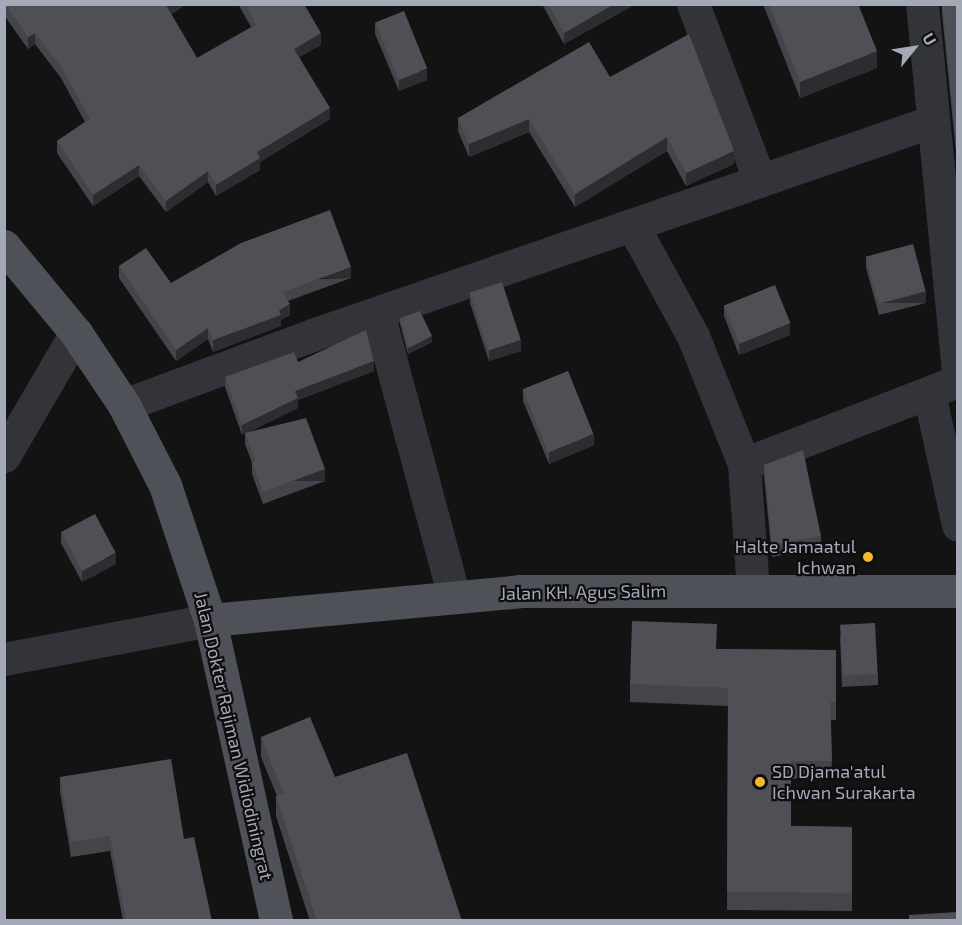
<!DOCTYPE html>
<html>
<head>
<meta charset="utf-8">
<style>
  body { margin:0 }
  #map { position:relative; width:962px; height:925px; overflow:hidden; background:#131314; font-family:"Exo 2",sans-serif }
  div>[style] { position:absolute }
  .minor>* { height:33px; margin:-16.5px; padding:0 16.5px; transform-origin:16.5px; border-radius:16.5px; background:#33343a }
  .major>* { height:33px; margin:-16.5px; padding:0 16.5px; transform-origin:16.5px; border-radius:16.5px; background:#4f5159 }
  .wall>* { inset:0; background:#43454a }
  .shaded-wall>* { inset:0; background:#2c2d30; transform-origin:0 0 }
  .building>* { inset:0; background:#4e5056; transform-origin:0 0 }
  .dots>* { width:16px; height:16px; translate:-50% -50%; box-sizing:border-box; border:3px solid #0e0e0f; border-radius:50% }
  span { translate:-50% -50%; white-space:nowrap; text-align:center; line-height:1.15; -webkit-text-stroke:4.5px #0e0e0f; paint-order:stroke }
  .poi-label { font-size:18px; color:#a3a9b6 }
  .right { translate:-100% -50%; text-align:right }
  .left { translate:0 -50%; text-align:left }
  .street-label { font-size:18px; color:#a3a9b6 }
  .frame { position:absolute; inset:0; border:6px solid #a3a9b6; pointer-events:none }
  .north { position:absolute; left:884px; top:18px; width:60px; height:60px; -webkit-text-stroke:4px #0e0e0f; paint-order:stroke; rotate:60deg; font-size:16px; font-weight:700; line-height:24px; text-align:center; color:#a3a9b6 }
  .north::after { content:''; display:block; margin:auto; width:21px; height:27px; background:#a3a9b6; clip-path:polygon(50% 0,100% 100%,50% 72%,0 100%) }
</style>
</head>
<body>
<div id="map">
  <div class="minor">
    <i style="left:693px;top:4px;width:189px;rotate:69.3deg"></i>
    <i style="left:922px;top:4px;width:366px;rotate:84.4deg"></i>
    <i style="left:633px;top:226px;width:125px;rotate:61.4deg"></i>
    <i style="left:693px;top:336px;width:138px;rotate:68.3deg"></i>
    <i style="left:744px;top:464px;width:126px;rotate:85.9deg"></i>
    <i style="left:378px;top:313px;width:293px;rotate:75deg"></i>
    <i style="left:929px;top:393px;width:135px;rotate:77.6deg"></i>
    <i style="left:124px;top:405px;width:201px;rotate:-20.4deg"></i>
    <i style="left:312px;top:335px;width:657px;rotate:-19.01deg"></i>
    <i style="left:4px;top:456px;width:143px;rotate:-59.7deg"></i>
    <i style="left:744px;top:464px;width:230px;rotate:-21.2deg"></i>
    <i style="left:4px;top:659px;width:210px;rotate:-10.7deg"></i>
  </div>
  <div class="major">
    <i style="left:4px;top:246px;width:113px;rotate:50.4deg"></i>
    <i style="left:76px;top:333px;width:87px;rotate:56.3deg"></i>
    <i style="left:124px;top:405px;width:90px;rotate:62.9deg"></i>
    <i style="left:165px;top:485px;width:142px;rotate:71.6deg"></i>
    <i style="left:210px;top:620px;width:307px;rotate:77.6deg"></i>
    <i style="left:210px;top:620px;width:311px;rotate:-5.3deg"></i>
    <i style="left:520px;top:591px;width:438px"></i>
  </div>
  <div class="wall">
    <i style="clip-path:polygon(4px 4px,187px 4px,171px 14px,197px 58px,251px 27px,238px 4px,304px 4px,321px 45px,299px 57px,330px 119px,260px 162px,260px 170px,216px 196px,208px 182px,166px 212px,139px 176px,93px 206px,57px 153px,57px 141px,85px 122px,61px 78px,35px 44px,28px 49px,4px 15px)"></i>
    <i style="clip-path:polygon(542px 4px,634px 4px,634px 5px,564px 44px)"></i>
    <i style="clip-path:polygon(763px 4px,858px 4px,877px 68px,800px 98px)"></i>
    <i style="clip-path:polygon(942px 4px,957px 4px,957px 157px,955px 143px,942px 13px)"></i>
    <i style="clip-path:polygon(375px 23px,427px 80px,399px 91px,375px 34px)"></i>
    <i style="clip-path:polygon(610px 77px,734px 164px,686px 186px,667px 151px,575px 207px,529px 132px,469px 157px,458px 131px,458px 118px)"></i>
    <i style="clip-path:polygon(866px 256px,926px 303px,879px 315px,866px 268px)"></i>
    <i style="clip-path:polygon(119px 266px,171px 283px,351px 278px,288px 301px,290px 315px,281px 320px,281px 326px,213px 352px,208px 339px,176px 361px,119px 278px)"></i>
    <i style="clip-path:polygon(470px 292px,521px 351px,489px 361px,470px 303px)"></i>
    <i style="clip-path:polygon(724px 305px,790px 335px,739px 355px,724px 316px)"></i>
    <i style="clip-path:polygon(400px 318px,432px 342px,408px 354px,400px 324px)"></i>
    <i style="clip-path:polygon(298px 362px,374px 371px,298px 400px,298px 408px,249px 432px,325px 481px,263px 504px,252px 474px,252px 463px,245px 444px,245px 433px,242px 435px,225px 387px,225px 377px)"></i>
    <i style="clip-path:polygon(523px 390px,594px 445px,549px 464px,523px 401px)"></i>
    <i style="clip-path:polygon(764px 465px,821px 536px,821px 548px,772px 557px,764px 476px)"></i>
    <i style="clip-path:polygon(61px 532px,116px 564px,82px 582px,61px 543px)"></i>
    <i style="clip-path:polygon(840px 636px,878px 674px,878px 685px,842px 687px)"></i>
    <i style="clip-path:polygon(716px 649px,836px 650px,836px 720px,831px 720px,832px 779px,791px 779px,791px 826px,852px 827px,852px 911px,727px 910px,728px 706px,630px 702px,630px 684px)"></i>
    <i style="clip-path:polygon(261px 737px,335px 777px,462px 921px,310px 921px,276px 816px,276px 796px,277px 796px,261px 757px)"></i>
    <i style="clip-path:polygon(60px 777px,184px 839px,212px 921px,123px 921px,110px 851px,71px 857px,60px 792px)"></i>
  </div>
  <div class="shaded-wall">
    <i style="clip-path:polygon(167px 4px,187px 4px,166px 16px)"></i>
    <i style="clip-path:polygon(614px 4px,634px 5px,564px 44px,564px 33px)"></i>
    <i style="clip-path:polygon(35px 33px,35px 44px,28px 49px,28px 37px)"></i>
    <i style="clip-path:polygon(321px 33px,321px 45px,294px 60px,294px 49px)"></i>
    <i style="clip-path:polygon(877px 51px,877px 68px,800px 98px,800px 82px)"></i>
    <i style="clip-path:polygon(427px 69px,427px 80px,399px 91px,399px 80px)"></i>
    <i style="clip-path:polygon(330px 108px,330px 119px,260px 162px,260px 170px,216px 196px,216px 185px,257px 152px)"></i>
    <i style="clip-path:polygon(529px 119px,529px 132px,469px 157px,469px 144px)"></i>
    <i style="clip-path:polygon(667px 137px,667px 151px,575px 207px,575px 194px)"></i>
    <i style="clip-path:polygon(734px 151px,734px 164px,686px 186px,686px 173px)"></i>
    <i style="clip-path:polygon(139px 165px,139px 176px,93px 206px,93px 195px)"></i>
    <i style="clip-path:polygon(208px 171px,208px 182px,166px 212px,166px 201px)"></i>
    <i style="left:351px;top:267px;width:11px;height:72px;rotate:90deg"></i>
    <i style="left:926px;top:291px;width:12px;height:49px;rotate:90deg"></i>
    <i style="clip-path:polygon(290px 304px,290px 315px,281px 320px,281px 326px,213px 352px,213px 340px,279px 310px)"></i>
    <i style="clip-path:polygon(790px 323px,790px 335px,739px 355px,739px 344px)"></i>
    <i style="clip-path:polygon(208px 328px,208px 339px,176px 361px,176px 350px)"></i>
    <i style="clip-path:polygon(432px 336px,432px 342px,408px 354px,408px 348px)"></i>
    <i style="clip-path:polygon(521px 340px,521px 351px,489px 361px,489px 350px)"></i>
    <i style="clip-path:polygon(374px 361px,374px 371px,298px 400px,298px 408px,242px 435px,242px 425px,295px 391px)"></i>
    <i style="clip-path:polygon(594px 434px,594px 445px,549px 464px,549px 452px)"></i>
    <i style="left:325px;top:469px;width:12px;height:66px;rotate:90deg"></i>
    <i style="clip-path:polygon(116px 553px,116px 564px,82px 582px,82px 571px)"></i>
  </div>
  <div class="building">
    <i style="clip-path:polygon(5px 4px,167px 4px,166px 5px,197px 58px,256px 25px,245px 4px,304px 4px,321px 33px,294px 49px,330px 108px,257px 152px,260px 158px,216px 185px,208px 171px,166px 201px,139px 165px,93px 195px,57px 141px,90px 119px,61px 67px,35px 33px,28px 37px)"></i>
    <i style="clip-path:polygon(548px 4px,614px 4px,564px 33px)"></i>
    <i style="clip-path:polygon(769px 4px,858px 4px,877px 51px,800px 82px)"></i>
    <i style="clip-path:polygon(942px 4px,957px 4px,957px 147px,955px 133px)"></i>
    <i style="left:404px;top:11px;width:62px;height:31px;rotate:68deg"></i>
    <i style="clip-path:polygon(689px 34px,734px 151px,686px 173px,667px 137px,575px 194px,529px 119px,469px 144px,458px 118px,589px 42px,610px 77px)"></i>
    <i style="clip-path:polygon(330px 210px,351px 267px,283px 292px,290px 304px,279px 310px,281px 315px,213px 340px,208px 328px,176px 350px,119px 266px,146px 248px,171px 283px,241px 243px)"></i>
    <i style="left:913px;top:244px;width:49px;height:49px;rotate:75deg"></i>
    <i style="left:502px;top:282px;width:61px;height:34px;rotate:72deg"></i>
    <i style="left:775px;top:285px;width:41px;height:55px;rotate:68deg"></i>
    <i style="clip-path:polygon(420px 311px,432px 336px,408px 348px,400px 318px)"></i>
    <i style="clip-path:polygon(366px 330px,374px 361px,295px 391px,298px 398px,242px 425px,225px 377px,294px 352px,298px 362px)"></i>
    <i style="left:568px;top:371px;width:68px;height:49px;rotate:68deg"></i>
    <i style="clip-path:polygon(306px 418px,325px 469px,263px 492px,252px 462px,255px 461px,245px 433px)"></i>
    <i style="clip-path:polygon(803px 450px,821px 536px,772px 545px,764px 465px)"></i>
    <i style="left:95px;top:514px;width:44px;height:38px;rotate:62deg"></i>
    <i style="clip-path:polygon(632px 621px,717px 624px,716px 649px,836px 650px,836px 702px,830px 702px,832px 761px,791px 761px,791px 826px,852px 827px,852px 893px,727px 892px,728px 688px,630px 684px)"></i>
    <i style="left:875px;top:623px;width:51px;height:35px;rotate:87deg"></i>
    <i style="clip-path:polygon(310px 717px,335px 777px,407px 753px,462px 921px,317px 921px,276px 796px,284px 794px,261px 737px)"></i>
    <i style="clip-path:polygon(171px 759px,184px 839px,194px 837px,212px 921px,126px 921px,110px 836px,71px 842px,60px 777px)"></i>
    <i style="clip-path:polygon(957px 912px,957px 921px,909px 921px,909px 915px)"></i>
  </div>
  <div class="dots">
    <i style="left:868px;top:557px;background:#fab825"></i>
    <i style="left:760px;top:782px;background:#fab825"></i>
  </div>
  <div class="poi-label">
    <span class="right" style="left:856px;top:557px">Halte Jamaatul<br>Ichwan</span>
    <span class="left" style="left:772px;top:782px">SD Djama'atul<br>Ichwan Surakarta</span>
  </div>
  <div class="street-label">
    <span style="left:583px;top:592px;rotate:-1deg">Jalan KH. Agus Salim</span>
    <span style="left:234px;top:736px;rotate:77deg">Jalan Dokter Rajiman Widiodiningrat</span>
  </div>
  <div class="frame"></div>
  <div class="north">U</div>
</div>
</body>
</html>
